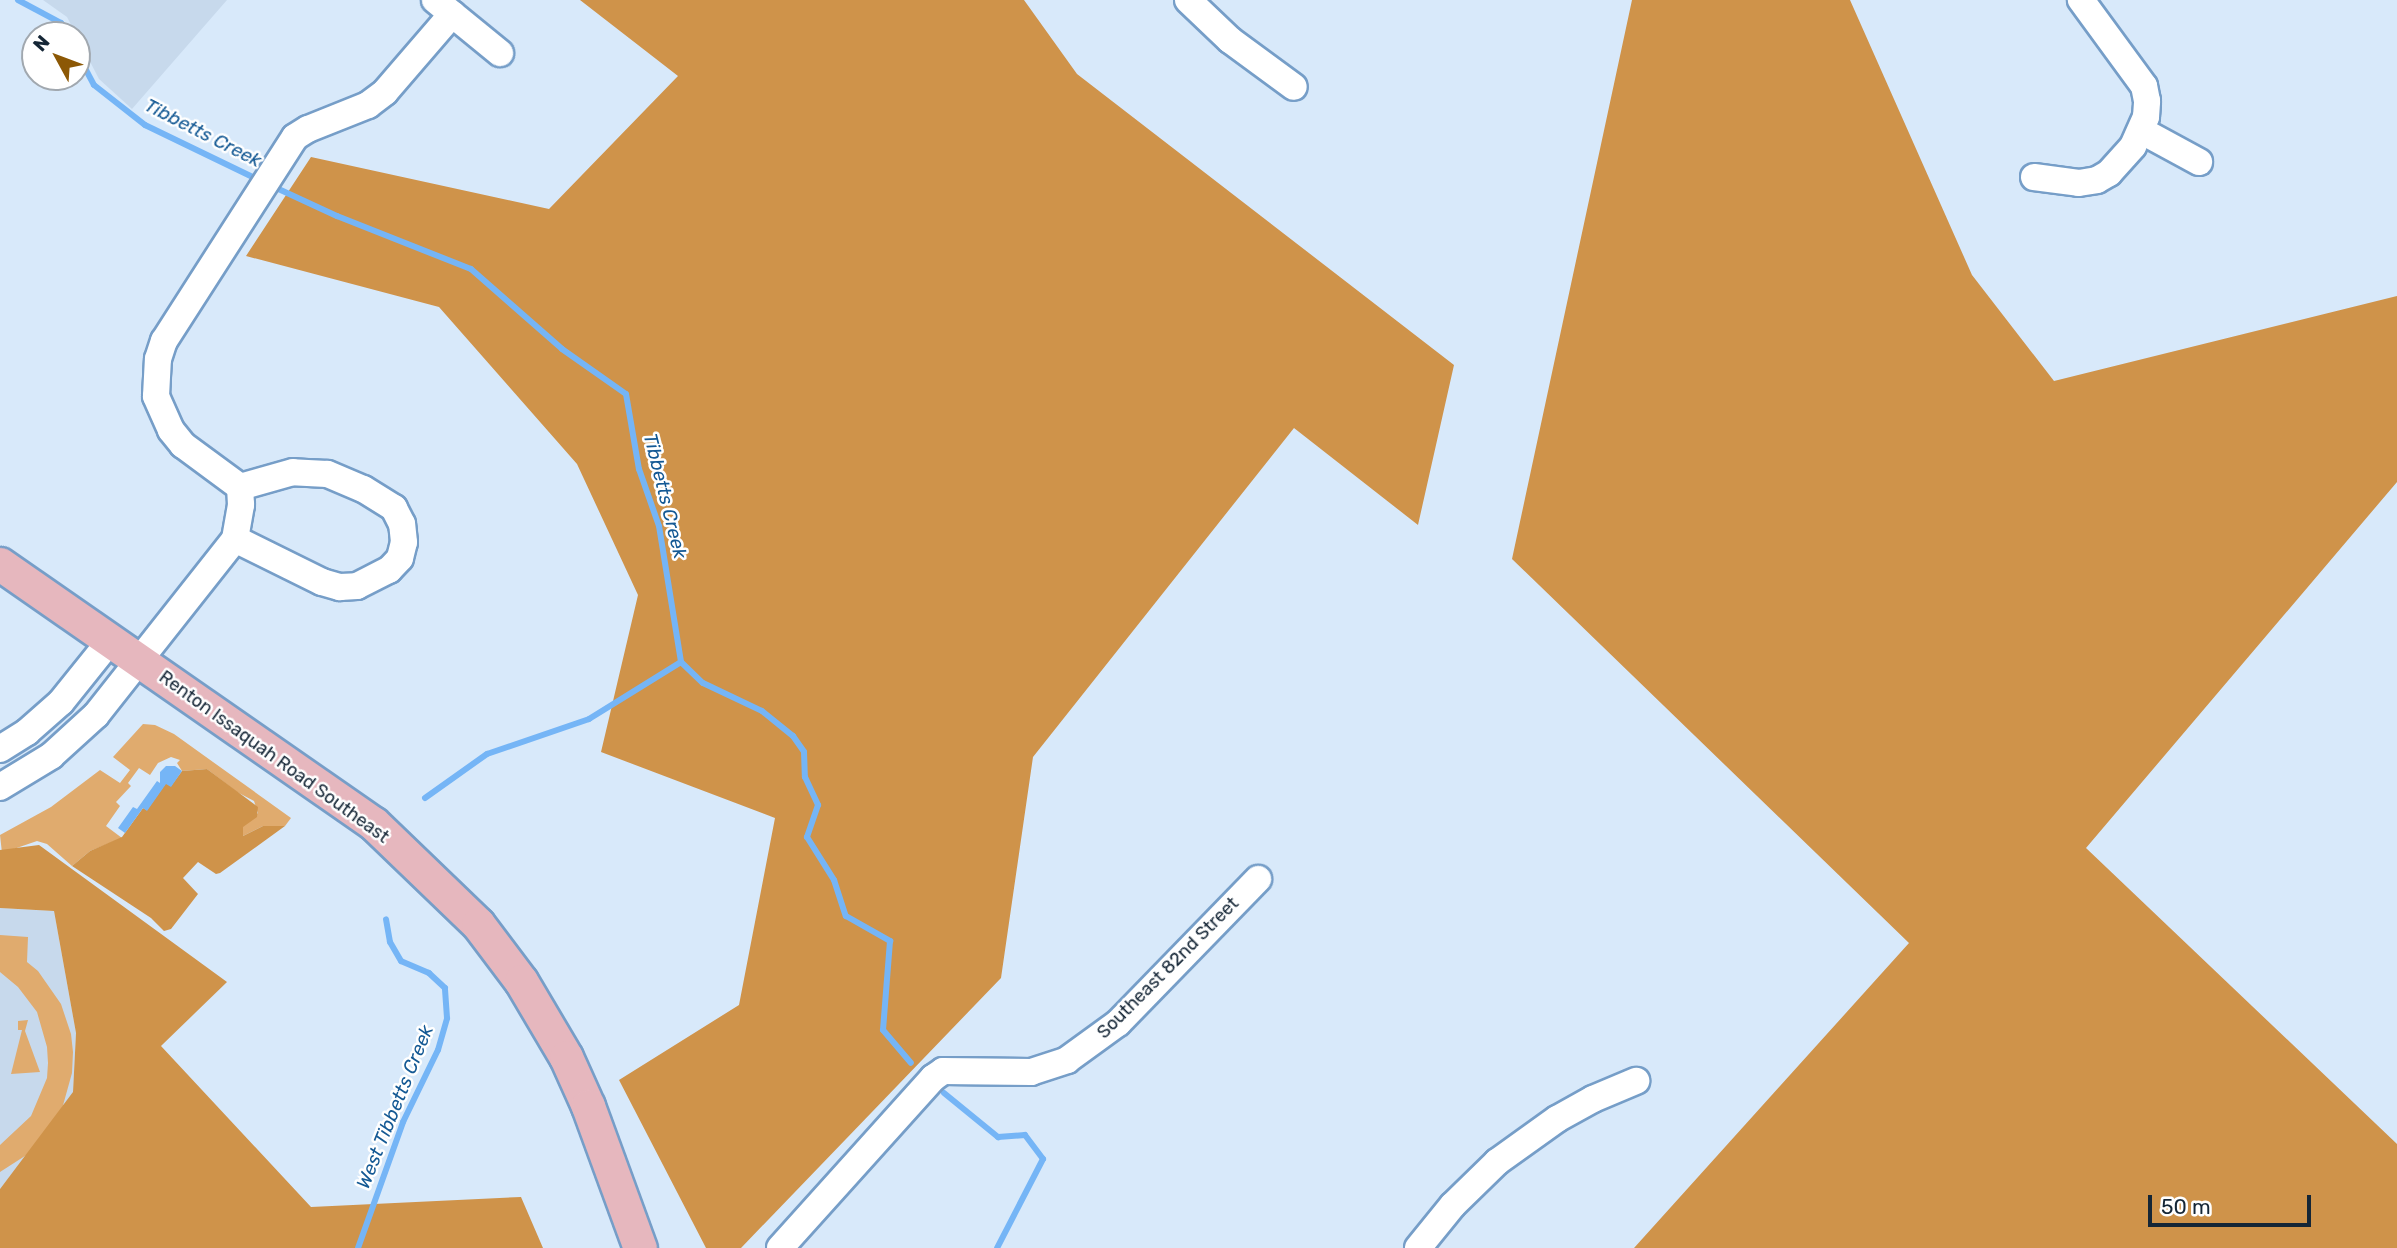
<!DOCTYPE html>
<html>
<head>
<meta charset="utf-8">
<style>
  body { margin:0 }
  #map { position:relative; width:2397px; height:1248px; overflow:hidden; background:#d8e9fa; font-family:Rubik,sans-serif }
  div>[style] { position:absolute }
  .built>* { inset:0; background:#c7d9ec }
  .green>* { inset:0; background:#e0ab6e }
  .forest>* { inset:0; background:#cf934a }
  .water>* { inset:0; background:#75b5f6 }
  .stream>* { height:6px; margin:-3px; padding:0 3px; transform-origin:3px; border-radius:3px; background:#75b5f6 }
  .roads { filter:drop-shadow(2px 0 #769ec8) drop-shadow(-2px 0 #769ec8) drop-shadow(0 2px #769ec8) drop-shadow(0 -2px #769ec8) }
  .minor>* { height:26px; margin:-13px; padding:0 13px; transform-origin:13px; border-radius:13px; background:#fff }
  .major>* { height:33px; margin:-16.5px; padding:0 16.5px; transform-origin:16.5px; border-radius:16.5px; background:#e6b7be }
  span { translate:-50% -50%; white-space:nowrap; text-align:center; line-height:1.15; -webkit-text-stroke:5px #fff; paint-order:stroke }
  .street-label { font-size:18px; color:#152636 }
  .water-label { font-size:19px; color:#145994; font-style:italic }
  .north { position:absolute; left:21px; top:21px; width:70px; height:70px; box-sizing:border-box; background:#fff; border:2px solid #a1a8af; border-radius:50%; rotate:311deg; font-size:19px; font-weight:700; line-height:28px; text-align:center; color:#152636 }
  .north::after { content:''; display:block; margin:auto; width:24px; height:32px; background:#8c5805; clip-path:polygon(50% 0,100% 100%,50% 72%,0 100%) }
  .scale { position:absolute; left:2148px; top:1195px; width:163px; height:32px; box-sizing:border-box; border:4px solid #152636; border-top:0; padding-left:9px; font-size:21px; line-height:24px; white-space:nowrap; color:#152636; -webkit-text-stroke:5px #fff; paint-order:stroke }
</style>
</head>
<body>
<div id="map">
  <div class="built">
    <i style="clip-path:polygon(43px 0,227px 0,132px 109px,99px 79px,67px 17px)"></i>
    <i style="clip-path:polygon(0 908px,54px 911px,76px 1033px,73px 1093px,0 1189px)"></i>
  </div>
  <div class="green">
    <i style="clip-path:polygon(143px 724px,155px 725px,174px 734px,291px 818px,285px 826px,263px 826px,243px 836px,242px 827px,258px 813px,254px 801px,237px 792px,207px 769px,182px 771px,177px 763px,180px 760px,171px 757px,158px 763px,150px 775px,139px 768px,128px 783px,131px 786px,116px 802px,120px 806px,106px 826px,122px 838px,90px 851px,72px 866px,47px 844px,37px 841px,2px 853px,0 835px,51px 807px,100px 770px,120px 783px,130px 770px,113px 757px)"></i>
    <i style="clip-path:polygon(0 935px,28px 937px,27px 962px,38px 971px,61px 1004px,71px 1034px,73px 1052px,72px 1073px,62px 1109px,28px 1154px,0 1172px,0 1145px,31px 1116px,47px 1078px,48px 1063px,47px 1047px,37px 1012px,18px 987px,0 972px)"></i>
    <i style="clip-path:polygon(28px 1020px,25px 1031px,40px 1072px,11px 1074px,22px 1030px,18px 1030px,18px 1021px)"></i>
  </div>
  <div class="forest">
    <i style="clip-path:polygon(580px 0,1024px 0,1077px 74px,1454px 365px,1418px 525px,1294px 428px,1033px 757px,1001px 978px,741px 1248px,706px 1248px,619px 1080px,739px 1005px,775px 818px,601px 752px,638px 595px,577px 464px,439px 307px,246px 256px,311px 157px,549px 209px,678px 76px)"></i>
    <i style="clip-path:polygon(1632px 0,1850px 0,1972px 275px,2054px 381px,2397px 296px,2397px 482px,2086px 848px,2397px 1144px,2397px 1248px,1634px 1248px,1909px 943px,1512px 559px)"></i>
    <i style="clip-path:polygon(207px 769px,258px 807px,257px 817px,243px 827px,243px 836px,263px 826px,285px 826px,220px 873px,216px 874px,198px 862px,183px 878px,198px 894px,171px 929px,164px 931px,151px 918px,72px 866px,90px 851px,122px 837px,143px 808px,147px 810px,166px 783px,171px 786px,182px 771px)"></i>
    <i style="clip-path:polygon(39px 845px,227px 982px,161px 1046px,311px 1207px,521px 1197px,543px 1248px,0 1248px,0 1189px,73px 1092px,76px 1033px,54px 911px,0 908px,0 850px)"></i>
  </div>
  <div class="water">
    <i style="clip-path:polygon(166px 766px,175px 766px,182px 771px,171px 787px,166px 784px,147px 811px,143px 808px,125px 833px,118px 828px,133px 807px,137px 809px,157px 781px,160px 783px,160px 772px)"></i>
  </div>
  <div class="stream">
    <i style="left:18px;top:0;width:49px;rotate:28.1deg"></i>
    <i style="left:61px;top:23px;width:13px;rotate:63deg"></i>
    <i style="left:77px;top:53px;width:36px;rotate:62deg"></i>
    <i style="left:94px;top:85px;width:65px;rotate:38.1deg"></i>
    <i style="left:145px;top:125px;width:127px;rotate:25.8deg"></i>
    <i style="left:272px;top:186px;width:72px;rotate:24.8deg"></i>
    <i style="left:337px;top:216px;width:144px;rotate:21.6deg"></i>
    <i style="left:471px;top:269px;width:121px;rotate:41.3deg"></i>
    <i style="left:562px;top:349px;width:78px;rotate:35.1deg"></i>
    <i style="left:626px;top:394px;width:76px;rotate:80.2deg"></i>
    <i style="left:639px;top:469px;width:60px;rotate:70.7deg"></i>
    <i style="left:659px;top:526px;width:138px;rotate:80.8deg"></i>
    <i style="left:681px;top:662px;width:30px;rotate:44deg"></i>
    <i style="left:703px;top:683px;width:65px;rotate:25.4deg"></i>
    <i style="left:762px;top:711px;width:40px;rotate:39deg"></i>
    <i style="left:793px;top:736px;width:19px;rotate:55deg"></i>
    <i style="left:804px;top:752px;width:25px;rotate:88deg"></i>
    <i style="left:805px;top:777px;width:31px;rotate:65deg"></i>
    <i style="left:818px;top:805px;width:34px;rotate:109deg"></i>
    <i style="left:807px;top:837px;width:51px;rotate:57.9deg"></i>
    <i style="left:834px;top:880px;width:38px;rotate:72deg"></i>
    <i style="left:846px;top:916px;width:51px;rotate:29.6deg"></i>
    <i style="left:890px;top:941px;width:89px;rotate:94.5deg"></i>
    <i style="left:883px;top:1030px;width:43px;rotate:49.7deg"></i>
    <i style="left:425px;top:798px;width:76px;rotate:-35.4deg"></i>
    <i style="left:487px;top:754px;width:108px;rotate:-18.9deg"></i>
    <i style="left:589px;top:719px;width:108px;rotate:-31.8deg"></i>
    <i style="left:944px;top:1093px;width:70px;rotate:39.2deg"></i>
    <i style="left:998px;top:1137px;width:27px;rotate:-4deg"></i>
    <i style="left:1025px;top:1135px;width:30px;rotate:53deg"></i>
    <i style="left:1043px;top:1159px;width:100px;rotate:117.3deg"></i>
    <i style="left:358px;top:1248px;width:134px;rotate:-70.3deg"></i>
    <i style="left:403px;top:1122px;width:80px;rotate:-64.1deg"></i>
    <i style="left:438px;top:1050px;width:33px;rotate:-74deg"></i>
    <i style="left:447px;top:1018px;width:30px;rotate:-94deg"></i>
    <i style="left:445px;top:988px;width:22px;rotate:-137deg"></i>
    <i style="left:429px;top:973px;width:30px;rotate:-157deg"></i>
    <i style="left:401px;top:961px;width:22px;rotate:-120deg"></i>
    <i style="left:390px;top:942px;width:23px;rotate:-100deg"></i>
  </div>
  <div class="roads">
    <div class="minor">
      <i style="left:435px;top:0;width:84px;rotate:39.2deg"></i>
      <i style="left:1188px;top:0;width:58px;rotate:43.6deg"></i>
      <i style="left:1230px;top:40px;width:79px;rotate:36.3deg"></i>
      <i style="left:2142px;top:131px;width:65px;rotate:28.5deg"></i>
      <i style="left:2034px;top:177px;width:45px;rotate:7.6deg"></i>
      <i style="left:2079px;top:183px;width:18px;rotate:-9deg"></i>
      <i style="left:2097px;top:180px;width:14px;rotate:-30deg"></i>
      <i style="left:2109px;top:173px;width:36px;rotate:-48deg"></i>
      <i style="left:2133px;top:146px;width:32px;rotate:-66deg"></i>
      <i style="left:2146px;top:117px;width:16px;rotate:-86deg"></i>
      <i style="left:2147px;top:101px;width:15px;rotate:-101deg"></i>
      <i style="left:2144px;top:86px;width:107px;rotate:-126.2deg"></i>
      <i style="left:235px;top:539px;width:97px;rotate:26.3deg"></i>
      <i style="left:322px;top:582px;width:19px;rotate:16deg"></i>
      <i style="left:340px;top:587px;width:17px;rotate:-3deg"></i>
      <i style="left:357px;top:586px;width:36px;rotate:-27deg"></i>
      <i style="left:389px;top:570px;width:16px;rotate:-47deg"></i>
      <i style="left:400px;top:558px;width:16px;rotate:-76deg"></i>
      <i style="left:404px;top:542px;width:18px;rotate:-96deg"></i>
      <i style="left:402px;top:524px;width:18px;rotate:-117deg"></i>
      <i style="left:394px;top:508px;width:36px;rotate:-148deg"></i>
      <i style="left:363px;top:489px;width:39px;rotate:-157deg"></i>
      <i style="left:327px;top:474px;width:34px;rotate:-177deg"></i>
      <i style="left:293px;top:472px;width:55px;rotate:164.2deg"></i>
      <i style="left:0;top:749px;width:32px;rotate:-32deg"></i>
      <i style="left:27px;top:732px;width:45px;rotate:-41.4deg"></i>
      <i style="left:61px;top:702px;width:78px;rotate:-51.2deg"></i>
      <i style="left:0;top:787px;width:60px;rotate:-31.3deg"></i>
      <i style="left:51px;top:756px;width:61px;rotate:-42.3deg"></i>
      <i style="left:96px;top:715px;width:224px;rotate:-51.7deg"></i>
      <i style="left:235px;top:539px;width:35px;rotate:-80deg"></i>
      <i style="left:241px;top:505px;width:18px;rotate:-93deg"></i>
      <i style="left:240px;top:487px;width:71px;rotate:-143.6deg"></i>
      <i style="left:183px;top:445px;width:19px;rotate:-129deg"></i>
      <i style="left:171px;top:430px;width:37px;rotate:-114deg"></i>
      <i style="left:156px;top:396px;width:37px;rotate:-87deg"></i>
      <i style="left:158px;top:359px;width:19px;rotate:-72deg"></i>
      <i style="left:164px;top:341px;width:242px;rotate:-57.3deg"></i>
      <i style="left:295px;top:137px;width:15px;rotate:-32deg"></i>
      <i style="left:308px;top:129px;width:65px;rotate:-21.8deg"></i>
      <i style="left:368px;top:105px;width:21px;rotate:-37deg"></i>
      <i style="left:385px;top:92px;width:103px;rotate:-49.3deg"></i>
      <i style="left:780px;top:1248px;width:229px;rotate:-48deg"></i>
      <i style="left:933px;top:1078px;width:12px;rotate:-35deg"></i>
      <i style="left:943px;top:1071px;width:88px;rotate:0.7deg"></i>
      <i style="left:1031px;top:1072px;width:38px;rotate:-18deg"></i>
      <i style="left:1067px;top:1060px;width:63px;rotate:-36deg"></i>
      <i style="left:1118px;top:1023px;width:201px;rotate:-45.8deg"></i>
      <i style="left:1418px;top:1248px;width:55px;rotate:-50.9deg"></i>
      <i style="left:1453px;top:1205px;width:62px;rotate:-44.3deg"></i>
      <i style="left:1497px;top:1162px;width:74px;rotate:-35.6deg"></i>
      <i style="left:1557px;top:1119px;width:41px;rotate:-29.1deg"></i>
      <i style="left:1593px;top:1099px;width:47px;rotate:-22.7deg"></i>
    </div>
    <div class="major">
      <i style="left:0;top:564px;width:454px;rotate:34.8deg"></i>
      <i style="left:373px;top:823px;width:146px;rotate:43.9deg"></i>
      <i style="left:478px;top:924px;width:71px;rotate:53deg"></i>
      <i style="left:521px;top:981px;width:88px;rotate:59.4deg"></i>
      <i style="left:566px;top:1057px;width:54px;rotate:65.8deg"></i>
      <i style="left:588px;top:1106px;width:151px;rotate:69.9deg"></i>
    </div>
  </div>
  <div class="street-label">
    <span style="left:274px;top:757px;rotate:36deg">Renton Issaquah Road Southeast</span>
    <span style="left:1168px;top:968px;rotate:-45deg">Southeast 82nd Street</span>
  </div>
  <div class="water-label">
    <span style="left:203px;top:133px;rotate:27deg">Tibbetts Creek</span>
    <span style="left:665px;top:496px;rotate:76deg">Tibbetts Creek</span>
    <span style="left:395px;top:1107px;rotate:-68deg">West Tibbetts Creek</span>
  </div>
  <div class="north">N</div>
  <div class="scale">50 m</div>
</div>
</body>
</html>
